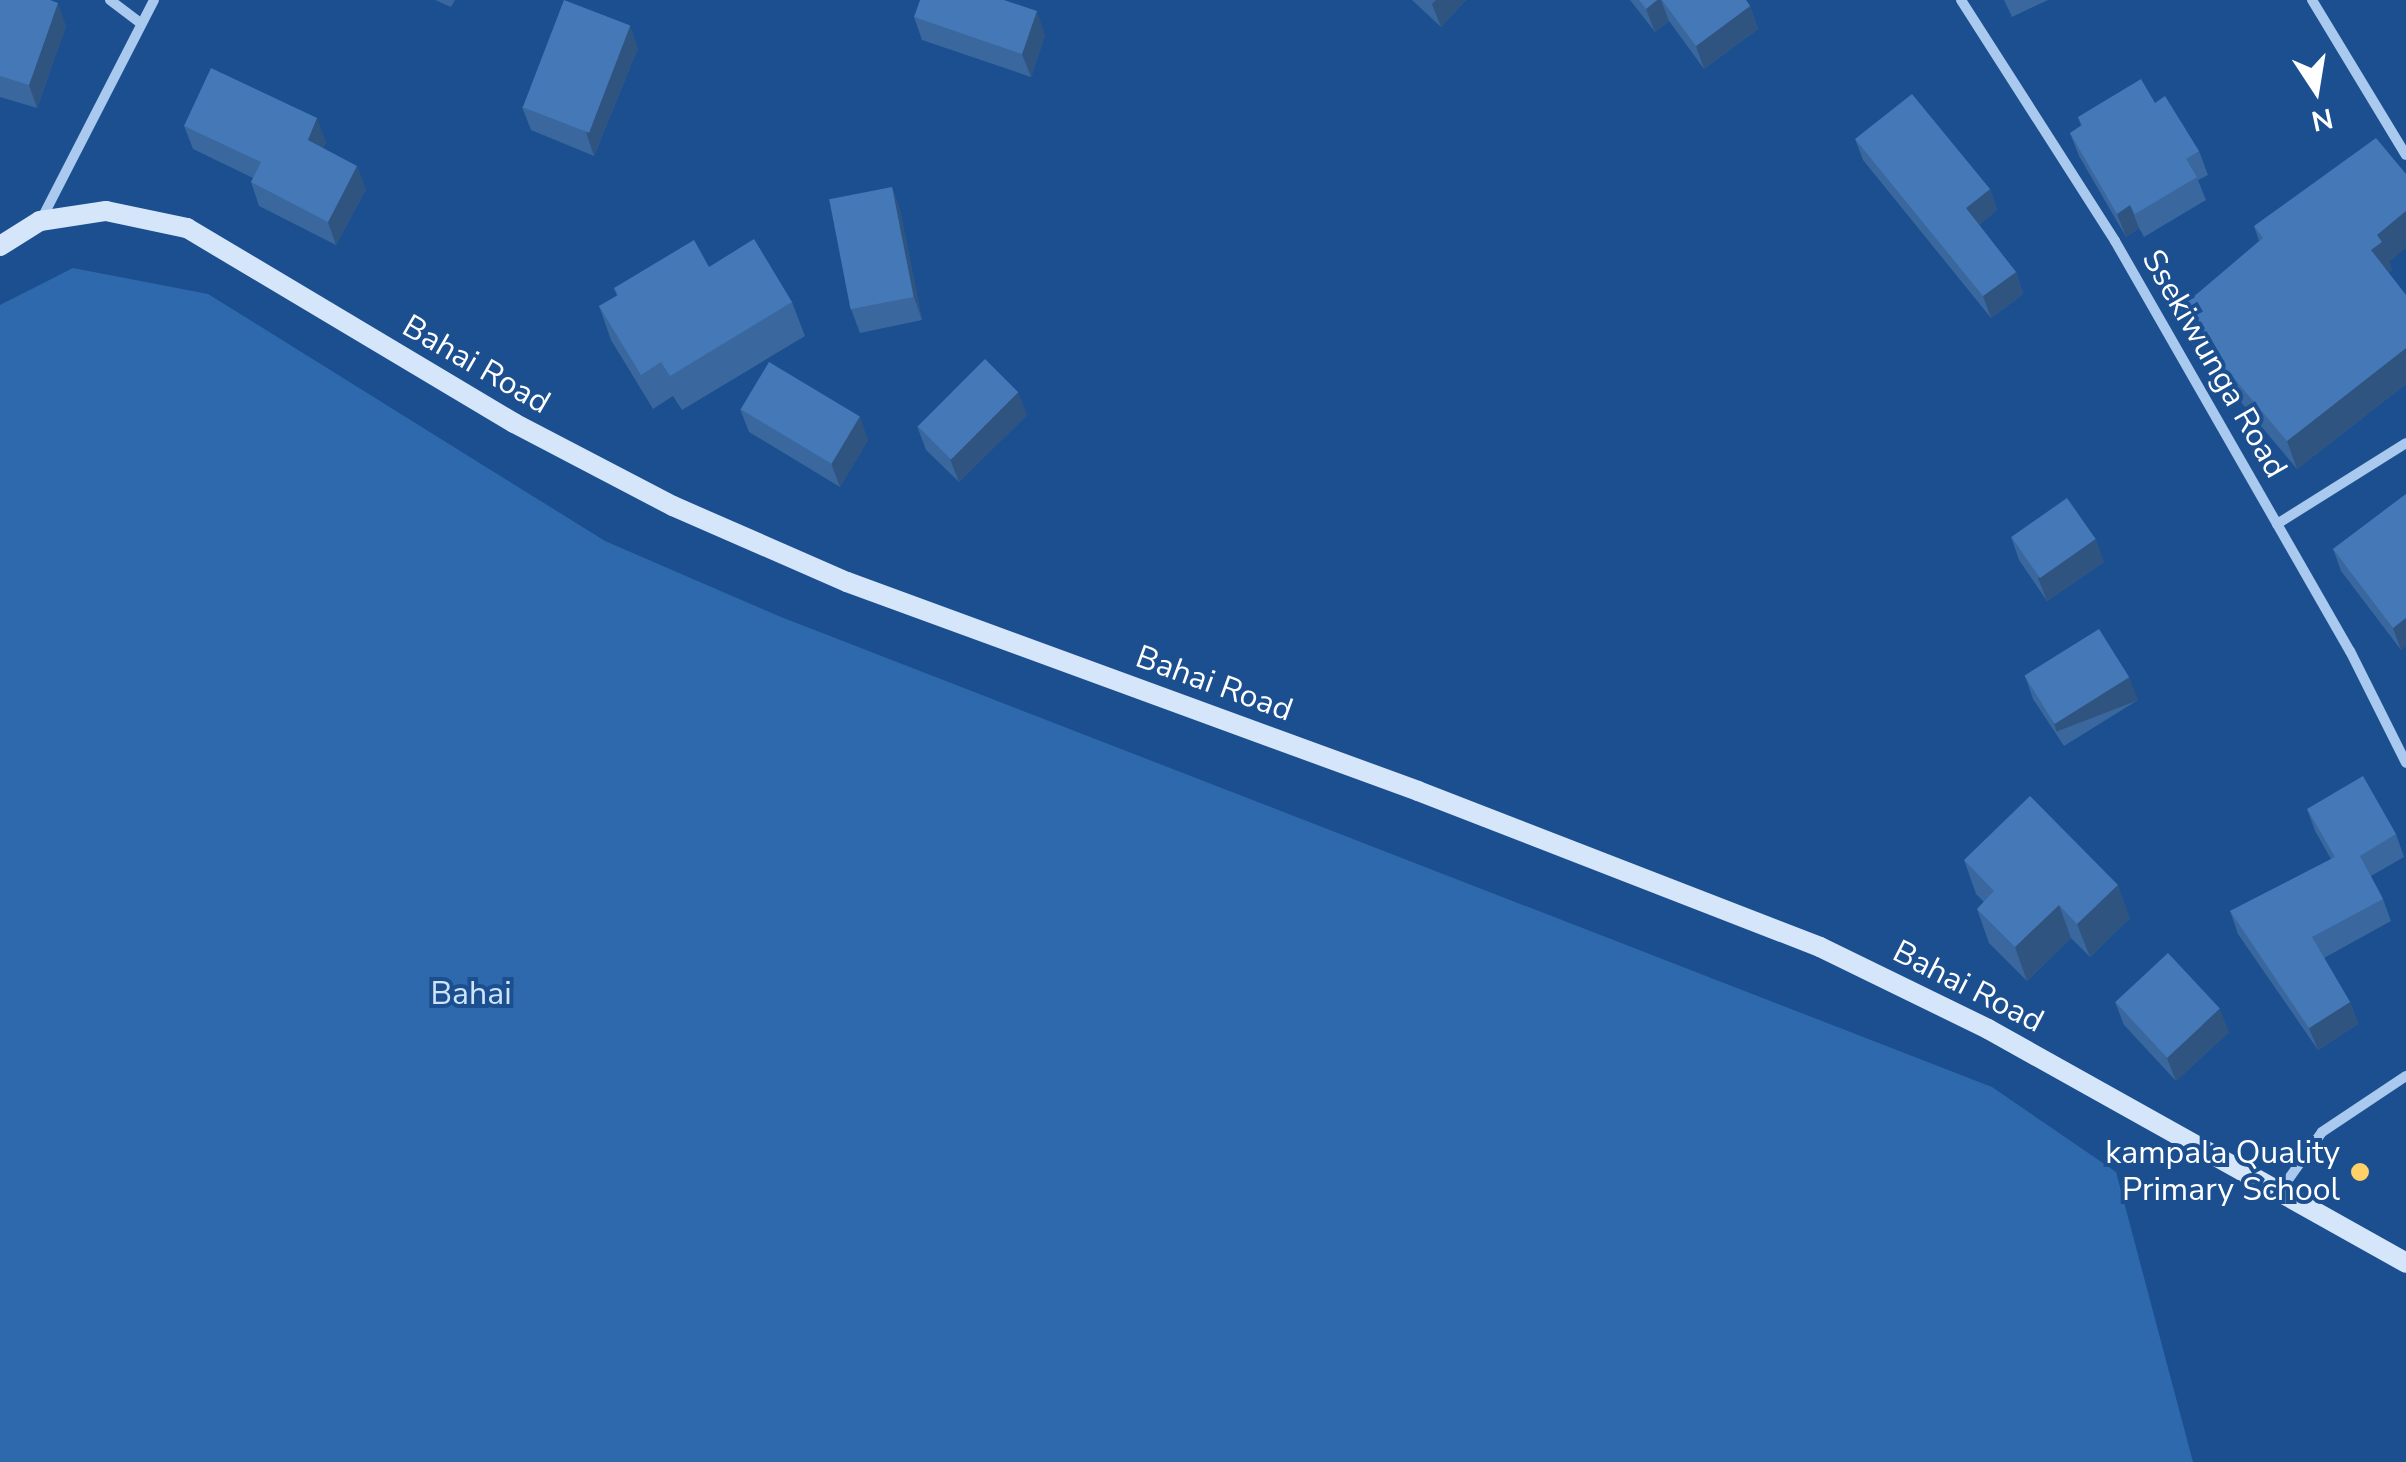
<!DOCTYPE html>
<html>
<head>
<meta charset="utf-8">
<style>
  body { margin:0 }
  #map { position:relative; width:2406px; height:1462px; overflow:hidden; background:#1b4f8f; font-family:"Nunito Sans",sans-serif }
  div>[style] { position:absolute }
  .green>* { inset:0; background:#2e69ad }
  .street>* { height:10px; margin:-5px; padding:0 5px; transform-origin:5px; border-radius:5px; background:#a9c9ee }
  .secondary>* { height:20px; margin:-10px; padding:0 10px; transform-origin:10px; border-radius:10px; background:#d6e6fa }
  .wall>* { inset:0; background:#3a679d }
  .shaded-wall>* { inset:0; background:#305480; transform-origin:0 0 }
  .building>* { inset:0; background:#4478b7; transform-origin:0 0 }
  .dots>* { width:28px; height:28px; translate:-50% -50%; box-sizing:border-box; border:5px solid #1b4f8f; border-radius:50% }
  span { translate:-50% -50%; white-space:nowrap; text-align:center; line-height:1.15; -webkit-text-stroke:8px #1b4f8f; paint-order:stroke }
  .street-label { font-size:32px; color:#fff }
  .park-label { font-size:32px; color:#cfe3fa }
  .poi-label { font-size:32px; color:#fff }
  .right { translate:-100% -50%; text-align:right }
  .north { position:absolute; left:2266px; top:40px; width:100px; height:100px; -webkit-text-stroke:8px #1b4f8f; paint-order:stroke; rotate:168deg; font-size:28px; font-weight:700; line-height:40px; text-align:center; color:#fff }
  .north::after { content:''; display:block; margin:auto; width:35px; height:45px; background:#fff; clip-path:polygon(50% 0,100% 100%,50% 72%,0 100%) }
</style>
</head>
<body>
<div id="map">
  <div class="green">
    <i style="clip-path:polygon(73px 268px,208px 294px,605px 541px,781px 617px,1992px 1087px,2116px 1172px,2193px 1462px,0 1462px,0 305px)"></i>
  </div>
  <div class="street">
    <i style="left:110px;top:0;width:36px;rotate:37deg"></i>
    <i style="left:1961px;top:0;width:286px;rotate:57.4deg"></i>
    <i style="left:2115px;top:241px;width:473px;rotate:60.2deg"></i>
    <i style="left:2350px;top:651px;width:125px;rotate:63.4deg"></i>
    <i style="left:2312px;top:0;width:181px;rotate:58.8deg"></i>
    <i style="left:41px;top:220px;width:247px;rotate:-62.8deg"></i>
    <i style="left:2277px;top:524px;width:152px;rotate:-32.1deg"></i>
    <i style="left:2280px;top:1191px;width:72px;rotate:-54.6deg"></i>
    <i style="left:2322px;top:1132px;width:101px;rotate:-33.7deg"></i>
  </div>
  <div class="secondary">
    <i style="left:0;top:246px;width:47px;rotate:-32deg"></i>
    <i style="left:40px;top:221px;width:67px;rotate:-8.6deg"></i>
    <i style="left:106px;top:211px;width:83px;rotate:11.9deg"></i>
    <i style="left:187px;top:228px;width:381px;rotate:30.8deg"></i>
    <i style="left:514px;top:423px;width:179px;rotate:27.6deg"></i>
    <i style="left:673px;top:506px;width:190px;rotate:23.6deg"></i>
    <i style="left:847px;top:582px;width:608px;rotate:20.1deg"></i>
    <i style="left:1418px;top:791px;width:431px;rotate:21.2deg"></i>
    <i style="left:1820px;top:947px;width:187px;rotate:26deg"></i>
    <i style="left:1988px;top:1029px;width:479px;rotate:29.2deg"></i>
  </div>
  <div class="wall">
    <i style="clip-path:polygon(0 0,66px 26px,37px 108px,0 97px)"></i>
    <i style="clip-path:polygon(435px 0,455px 0,451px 7px)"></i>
    <i style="clip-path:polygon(1412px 0,1466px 0,1441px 27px)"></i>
    <i style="clip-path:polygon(1630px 0,1746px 0,1750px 6px,1758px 29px,1704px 69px,1669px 21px,1655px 32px)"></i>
    <i style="clip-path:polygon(2004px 0,2048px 0,2012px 17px)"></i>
    <i style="clip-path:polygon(914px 17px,1045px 35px,1031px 77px,922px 40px)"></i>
    <i style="clip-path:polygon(638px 48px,594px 156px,531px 130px,522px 107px)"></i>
    <i style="clip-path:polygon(2155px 103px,2199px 151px,2208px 175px,2198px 180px,2206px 200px,2144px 237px,2139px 228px,2126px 237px,2079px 156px,2070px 133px,2081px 126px,2078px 117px)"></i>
    <i style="clip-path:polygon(184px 126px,326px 142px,323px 148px,366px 189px,336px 245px,259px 206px,251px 182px,253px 178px,193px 149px)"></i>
    <i style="clip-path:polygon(1855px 139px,1990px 189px,1997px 210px,1979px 225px,2016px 272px,2023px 294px,1991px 318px,1863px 160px)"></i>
    <i style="clip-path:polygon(892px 187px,900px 210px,922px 320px,860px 333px,851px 309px)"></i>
    <i style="clip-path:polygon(2254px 226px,2389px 262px,2392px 270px,2388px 273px,2406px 295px,2406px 384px,2297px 469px,2188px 339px,2177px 311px,2259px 241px)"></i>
    <i style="clip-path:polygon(709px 267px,792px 302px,805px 336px,682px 410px,673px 396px,653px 409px,611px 340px,599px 306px,617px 296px,614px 288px)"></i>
    <i style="clip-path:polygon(740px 409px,868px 440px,840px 487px,749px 432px)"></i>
    <i style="clip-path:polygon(1027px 415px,959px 482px,926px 450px,917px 426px)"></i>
    <i style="clip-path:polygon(2406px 494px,2401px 650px,2341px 571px,2333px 549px)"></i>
    <i style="clip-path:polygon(2011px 537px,2104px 562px,2047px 601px,2019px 560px)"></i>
    <i style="clip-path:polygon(2025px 676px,2138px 700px,2064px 746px,2033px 699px)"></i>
    <i style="clip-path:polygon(2307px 809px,2396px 834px,2404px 857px,2371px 876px,2383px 899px,2391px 921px,2324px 958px,2350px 1002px,2358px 1024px,2318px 1050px,2238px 934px,2230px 911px,2331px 859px,2315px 831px)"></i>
    <i style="clip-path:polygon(1964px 860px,2130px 918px,2090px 957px,2071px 938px,2027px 981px,1989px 943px,1977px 909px,1984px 902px,1976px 894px)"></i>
    <i style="clip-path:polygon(2115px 1002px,2229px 1032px,2176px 1081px,2124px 1025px)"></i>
  </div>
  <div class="shaded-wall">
    <i style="clip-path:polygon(1436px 0,1466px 0,1441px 27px,1432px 4px)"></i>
    <i style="clip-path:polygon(1657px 0,1661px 0,1669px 21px,1655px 32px,1646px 9px)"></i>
    <i style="clip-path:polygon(58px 3px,66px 26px,37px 108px,29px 85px)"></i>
    <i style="clip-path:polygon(1750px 6px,1758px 29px,1704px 69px,1696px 46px)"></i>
    <i style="clip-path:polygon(1037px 11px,1045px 35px,1031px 77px,1022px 54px)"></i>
    <i style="clip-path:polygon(630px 25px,638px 48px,594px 156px,586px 132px)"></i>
    <i style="clip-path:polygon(317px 118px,326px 142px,316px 164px,308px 140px)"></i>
    <i style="clip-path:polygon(357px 166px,366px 189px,336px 245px,328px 222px)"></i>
    <i style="clip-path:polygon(892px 187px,900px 210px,922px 320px,914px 297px)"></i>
    <i style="clip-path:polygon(1990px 189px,1997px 210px,1974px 229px,1966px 208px)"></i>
    <i style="clip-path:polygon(2130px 205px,2139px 228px,2126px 237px,2117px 214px)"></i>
    <i style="clip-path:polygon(2406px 211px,2406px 248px,2389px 262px,2392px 270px,2381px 279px,2371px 250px,2377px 235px)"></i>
    <i style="clip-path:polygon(2016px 272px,2023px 294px,1991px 318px,1983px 296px)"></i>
    <i style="clip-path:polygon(2406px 348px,2406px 384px,2297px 469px,2287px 441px)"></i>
    <i style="clip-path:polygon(1018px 392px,1027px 415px,959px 482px,950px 459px)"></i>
    <i style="clip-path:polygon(860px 416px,868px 440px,840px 487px,831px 463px)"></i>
    <i style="clip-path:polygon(2096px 539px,2104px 562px,2047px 601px,2038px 578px)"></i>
    <i style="clip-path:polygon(2406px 618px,2406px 646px,2401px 650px,2393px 628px)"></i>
    <i style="left:2129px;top:677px;width:25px;height:87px;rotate:69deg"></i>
    <i style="clip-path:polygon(2118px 885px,2130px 918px,2090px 957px,2077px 924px)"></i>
    <i style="clip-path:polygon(2059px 905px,2071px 938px,2027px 981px,2015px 947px)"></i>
    <i style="clip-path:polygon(2350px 1002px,2358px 1024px,2318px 1050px,2309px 1028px)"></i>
    <i style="clip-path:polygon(2220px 1009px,2229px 1032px,2176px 1081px,2167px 1058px)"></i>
  </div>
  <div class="building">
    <i style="clip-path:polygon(0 0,50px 0,58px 3px,29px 85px,0 76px)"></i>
    <i style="left:564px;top:0;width:71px;height:115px;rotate:21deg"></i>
    <i style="clip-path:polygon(920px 0,1004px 0,1037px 11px,1022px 54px,914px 17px)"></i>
    <i style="clip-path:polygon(1639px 0,1657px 0,1646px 9px)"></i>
    <i style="clip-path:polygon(1662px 0,1746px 0,1750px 6px,1696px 46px)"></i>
    <i style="clip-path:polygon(211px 68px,317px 118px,308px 140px,357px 166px,328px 222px,251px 182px,261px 162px,184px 126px)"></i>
    <i style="clip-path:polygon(2141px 79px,2155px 103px,2165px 96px,2199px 151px,2186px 159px,2197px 177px,2135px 214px,2130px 205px,2117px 214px,2070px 133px,2082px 125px,2078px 117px)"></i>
    <i style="clip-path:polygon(1912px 94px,1990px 189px,1966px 208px,2016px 272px,1983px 296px,1855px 139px)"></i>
    <i style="clip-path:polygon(2376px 138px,2406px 174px,2406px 211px,2377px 235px,2382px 242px,2371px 250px,2406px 295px,2406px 348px,2287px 441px,2177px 311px,2263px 238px,2254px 226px)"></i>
    <i style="left:892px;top:187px;width:112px;height:64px;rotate:79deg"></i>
    <i style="clip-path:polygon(754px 239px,792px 302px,670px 376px,661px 362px,641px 375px,599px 306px,618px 295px,614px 288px,694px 240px,709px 267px)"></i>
    <i style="left:985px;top:359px;width:47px;height:95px;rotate:45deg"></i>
    <i style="left:769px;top:362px;width:106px;height:55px;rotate:31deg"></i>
    <i style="clip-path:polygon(2406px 494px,2406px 618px,2393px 628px,2333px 549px)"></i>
    <i style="left:2067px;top:498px;width:50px;height:68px;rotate:55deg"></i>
    <i style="left:2099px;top:629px;width:57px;height:88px;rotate:58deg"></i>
    <i style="clip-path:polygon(2363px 776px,2396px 834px,2360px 856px,2383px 899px,2312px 937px,2350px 1002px,2309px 1028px,2230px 911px,2335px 857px,2307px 809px)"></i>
    <i style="clip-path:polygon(2030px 796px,2118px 885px,2077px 924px,2059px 905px,2015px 947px,1977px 909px,1994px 891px,1964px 860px)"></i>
    <i style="left:2168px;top:953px;width:76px;height:72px;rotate:47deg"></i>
  </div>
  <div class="dots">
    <i style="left:2360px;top:1172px;background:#ffd166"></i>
  </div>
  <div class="street-label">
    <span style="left:2214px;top:364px;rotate:60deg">Ssekiwunga Road</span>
    <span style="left:476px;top:365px;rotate:30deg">Bahai Road</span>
    <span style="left:1214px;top:684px;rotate:20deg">Bahai Road</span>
    <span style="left:1968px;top:987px;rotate:27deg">Bahai Road</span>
  </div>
  <div class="park-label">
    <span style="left:471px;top:994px">Bahai</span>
  </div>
  <div class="poi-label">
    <span class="right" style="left:2340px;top:1172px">kampala Quality<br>Primary School</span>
  </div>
  <div class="north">N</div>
</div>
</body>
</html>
